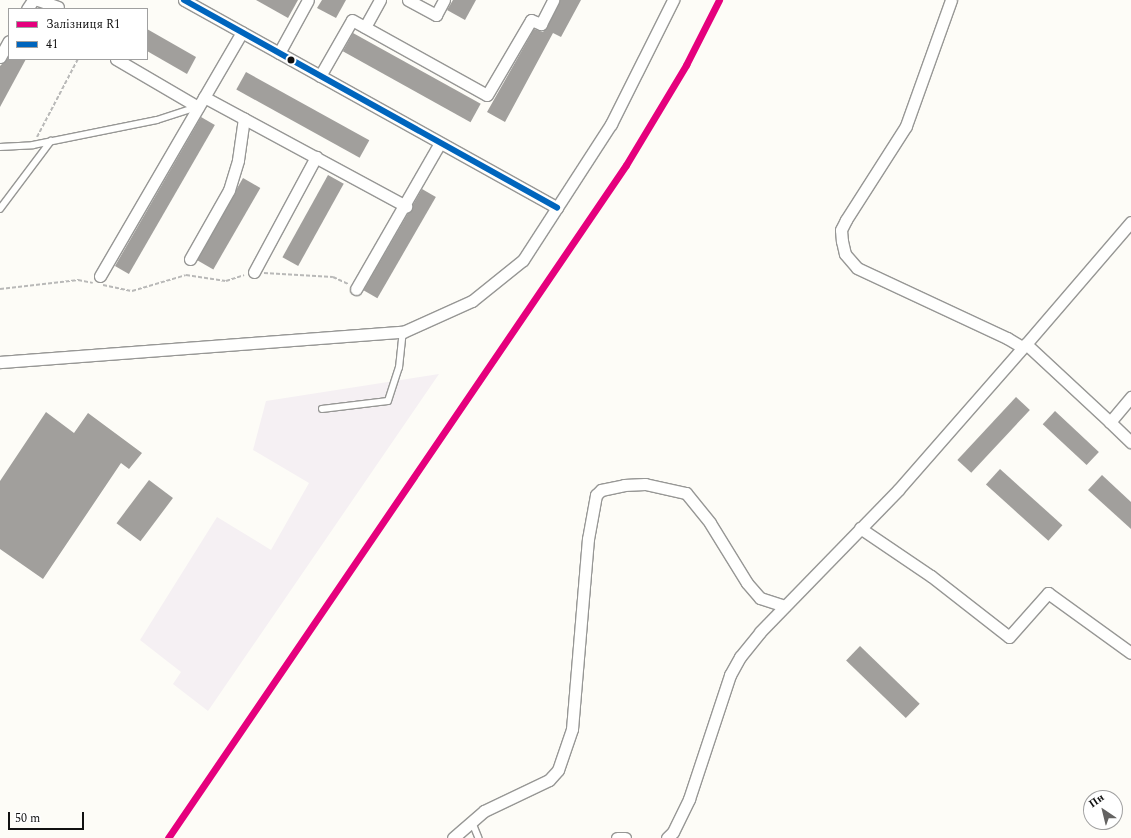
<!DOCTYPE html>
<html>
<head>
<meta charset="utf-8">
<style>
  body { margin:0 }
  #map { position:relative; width:1131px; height:838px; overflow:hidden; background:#fdfcf7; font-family:Spectral,serif }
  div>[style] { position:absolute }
  .industrial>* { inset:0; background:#f5f0f3 }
  .building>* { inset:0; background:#a19f9c; transform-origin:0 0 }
  .path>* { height:2px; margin-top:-1px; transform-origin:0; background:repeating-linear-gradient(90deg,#b9b9b8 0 4px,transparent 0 6px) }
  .roads { filter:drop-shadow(1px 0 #979795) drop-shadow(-1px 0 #979795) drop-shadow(0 1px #979795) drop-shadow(0 -1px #979795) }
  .lane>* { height:5.5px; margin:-2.75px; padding:0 2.75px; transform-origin:2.75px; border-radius:2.75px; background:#fffffe }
  .street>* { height:11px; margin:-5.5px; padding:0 5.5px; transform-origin:5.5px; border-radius:5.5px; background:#fffffe }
  .bus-1>* { height:6px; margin:-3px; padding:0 3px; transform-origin:3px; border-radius:3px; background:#0065bd }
  .rail-1>* { height:7px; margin:-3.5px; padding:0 3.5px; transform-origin:3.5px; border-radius:3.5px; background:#e5007d }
  .dots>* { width:11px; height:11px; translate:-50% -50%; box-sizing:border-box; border:2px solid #fff; border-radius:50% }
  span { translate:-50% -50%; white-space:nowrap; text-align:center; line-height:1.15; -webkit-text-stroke:4px #fff; paint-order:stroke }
  .legend { position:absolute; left:8px; top:8px; width:140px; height:52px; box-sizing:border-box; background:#fff; border:1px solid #a0a0a0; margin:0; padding:5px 7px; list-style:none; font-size:12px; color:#111 }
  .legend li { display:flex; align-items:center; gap:8px; height:20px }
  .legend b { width:20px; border:1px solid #a0a0a0 }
  .north { position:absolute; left:1083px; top:790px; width:40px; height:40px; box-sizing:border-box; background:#fff; border:1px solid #a0a0a0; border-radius:50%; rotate:325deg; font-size:11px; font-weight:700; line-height:16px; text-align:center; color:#111 }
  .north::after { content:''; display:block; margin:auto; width:14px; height:18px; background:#646362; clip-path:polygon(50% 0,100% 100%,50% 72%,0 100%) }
  .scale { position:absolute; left:8px; top:812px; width:76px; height:18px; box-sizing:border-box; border:2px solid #111; border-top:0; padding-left:5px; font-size:12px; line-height:14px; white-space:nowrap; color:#111; -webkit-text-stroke:3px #fff; paint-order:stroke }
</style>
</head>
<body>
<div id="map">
  <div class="industrial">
    <i style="clip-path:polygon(439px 374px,208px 711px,173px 684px,181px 672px,140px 640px,217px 517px,271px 550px,309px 483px,253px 450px,266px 401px)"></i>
  </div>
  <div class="building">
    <i style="clip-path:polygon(256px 0,298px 0,288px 18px)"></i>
    <i style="clip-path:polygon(322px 0,346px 0,336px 18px,317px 8px)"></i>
    <i style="clip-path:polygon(453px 0,476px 0,465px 20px,447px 10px)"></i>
    <i style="clip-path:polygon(560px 0,581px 0,561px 37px,553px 33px,505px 122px,487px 112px,534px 29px,543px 32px,545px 29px)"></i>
    <i style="clip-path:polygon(147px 29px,196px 57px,187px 74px,147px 51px)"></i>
    <i style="left:353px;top:33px;width:146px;height:21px;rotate:29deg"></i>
    <i style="clip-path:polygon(7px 59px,26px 59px,0 107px,0 66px)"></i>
    <i style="left:246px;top:72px;width:141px;height:20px;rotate:29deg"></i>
    <i style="left:201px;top:117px;width:16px;height:172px;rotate:30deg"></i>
    <i style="left:328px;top:175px;width:18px;height:94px;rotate:29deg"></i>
    <i style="left:243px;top:178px;width:20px;height:94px;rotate:30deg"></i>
    <i style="left:422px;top:189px;width:16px;height:117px;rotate:30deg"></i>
    <i style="left:1016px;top:397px;width:19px;height:86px;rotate:43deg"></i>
    <i style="left:1055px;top:411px;width:60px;height:18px;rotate:43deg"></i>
    <i style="clip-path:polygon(46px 412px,74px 433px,88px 413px,142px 453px,129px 469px,121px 463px,43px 579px,0 549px,0 481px)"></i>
    <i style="left:1000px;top:469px;width:84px;height:21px;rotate:42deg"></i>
    <i style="clip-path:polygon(1102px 475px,1131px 502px,1131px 529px,1088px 490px)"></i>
    <i style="left:149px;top:480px;width:30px;height:54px;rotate:37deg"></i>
    <i style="left:860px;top:646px;width:83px;height:20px;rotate:44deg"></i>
  </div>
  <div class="path">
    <i style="left:37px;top:137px;width:88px;rotate:-62.3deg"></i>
    <i style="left:264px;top:273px;width:69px;rotate:3.3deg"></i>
    <i style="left:333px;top:277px;width:17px;rotate:25deg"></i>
    <i style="left:103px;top:285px;width:30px;rotate:12deg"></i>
    <i style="left:132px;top:291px;width:56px;rotate:-16.5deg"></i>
    <i style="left:186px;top:275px;width:40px;rotate:8.5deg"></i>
    <i style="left:226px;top:281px;width:19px;rotate:-18deg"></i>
    <i style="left:0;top:289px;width:79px;rotate:-6.6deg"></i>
    <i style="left:78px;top:280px;width:15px;rotate:11deg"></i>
  </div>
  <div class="roads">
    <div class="lane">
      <i style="left:0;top:147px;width:33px;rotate:-3deg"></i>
      <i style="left:33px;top:145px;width:126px;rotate:-11.4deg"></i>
      <i style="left:157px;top:120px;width:42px;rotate:-18deg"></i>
      <i style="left:0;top:209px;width:85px;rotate:-53.1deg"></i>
      <i style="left:322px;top:409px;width:66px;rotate:-6.9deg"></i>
      <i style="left:388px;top:401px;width:35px;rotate:-72deg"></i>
      <i style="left:399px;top:368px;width:36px;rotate:-84deg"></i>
      <i style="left:472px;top:821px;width:18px;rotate:68deg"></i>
    </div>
    <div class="street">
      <i style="left:38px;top:0;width:21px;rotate:19deg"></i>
      <i style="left:184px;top:0;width:427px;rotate:29.1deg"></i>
      <i style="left:408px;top:0;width:32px;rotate:28deg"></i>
      <i style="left:436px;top:15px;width:17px;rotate:-62deg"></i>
      <i style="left:951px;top:0;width:134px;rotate:109.7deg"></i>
      <i style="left:906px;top:126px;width:112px;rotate:122.6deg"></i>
      <i style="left:846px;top:220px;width:11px;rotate:117deg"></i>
      <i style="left:841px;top:230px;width:11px;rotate:85deg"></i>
      <i style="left:842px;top:241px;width:13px;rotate:77deg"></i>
      <i style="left:845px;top:254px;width:18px;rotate:49deg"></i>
      <i style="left:857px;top:268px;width:166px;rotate:25deg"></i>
      <i style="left:1007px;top:338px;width:17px;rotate:31deg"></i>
      <i style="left:27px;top:9px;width:11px;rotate:-56deg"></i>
      <i style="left:365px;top:27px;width:31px;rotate:-61deg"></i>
      <i style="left:279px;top:53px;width:60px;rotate:-61.3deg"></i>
      <i style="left:0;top:57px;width:18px;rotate:-61deg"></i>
      <i style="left:116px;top:59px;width:95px;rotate:30.3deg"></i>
      <i style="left:320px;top:76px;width:64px;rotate:-60.3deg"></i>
      <i style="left:352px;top:20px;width:154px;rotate:29.1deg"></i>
      <i style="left:487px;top:95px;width:87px;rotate:-59.6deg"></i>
      <i style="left:531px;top:20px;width:11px;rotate:22deg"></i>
      <i style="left:541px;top:24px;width:27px;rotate:-63deg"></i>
      <i style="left:204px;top:97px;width:230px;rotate:28.4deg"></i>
      <i style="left:190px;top:259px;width:79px;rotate:-60.5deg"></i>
      <i style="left:229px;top:190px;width:31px;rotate:-73deg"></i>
      <i style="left:238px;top:160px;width:42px;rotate:-81.9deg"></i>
      <i style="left:254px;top:272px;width:131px;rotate:-61.7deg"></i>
      <i style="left:100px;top:276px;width:282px;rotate:-59.8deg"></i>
      <i style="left:356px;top:289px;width:168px;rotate:-60.1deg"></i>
      <i style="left:1026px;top:344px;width:161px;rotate:-49.3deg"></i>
      <i style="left:0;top:362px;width:404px;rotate:-4.3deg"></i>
      <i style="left:403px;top:332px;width:76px;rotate:-24.2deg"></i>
      <i style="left:472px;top:301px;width:65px;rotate:-38.8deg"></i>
      <i style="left:523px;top:260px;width:162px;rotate:-57.1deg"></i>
      <i style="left:611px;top:124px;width:139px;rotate:-63.4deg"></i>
      <i style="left:1110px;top:422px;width:29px;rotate:44deg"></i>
      <i style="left:860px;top:528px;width:86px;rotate:34.1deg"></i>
      <i style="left:931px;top:576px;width:99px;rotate:38deg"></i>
      <i style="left:1009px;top:637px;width:59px;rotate:-48.4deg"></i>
      <i style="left:1048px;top:593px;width:102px;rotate:35.9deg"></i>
      <i style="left:453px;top:838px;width:41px;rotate:-41.1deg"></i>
      <i style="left:484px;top:811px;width:72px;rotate:-25.5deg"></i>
      <i style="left:549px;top:780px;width:13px;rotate:-48deg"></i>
      <i style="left:558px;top:770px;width:43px;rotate:-71.1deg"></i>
      <i style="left:572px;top:729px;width:191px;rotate:-85.2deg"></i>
      <i style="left:588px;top:539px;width:45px;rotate:-79.7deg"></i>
      <i style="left:596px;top:495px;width:7px;rotate:-45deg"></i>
      <i style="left:601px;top:490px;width:24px;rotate:-12deg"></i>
      <i style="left:624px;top:485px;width:21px;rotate:-3deg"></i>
      <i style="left:645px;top:484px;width:42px;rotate:12.4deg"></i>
      <i style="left:686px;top:493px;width:38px;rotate:51deg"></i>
      <i style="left:710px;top:523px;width:70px;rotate:58.3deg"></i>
      <i style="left:747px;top:583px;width:20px;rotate:49deg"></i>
      <i style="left:760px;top:598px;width:26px;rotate:18deg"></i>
      <i style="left:617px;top:838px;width:8px"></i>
      <i style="left:667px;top:838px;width:8px;rotate:-45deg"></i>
      <i style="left:673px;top:832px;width:37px;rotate:-64deg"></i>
      <i style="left:689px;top:799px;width:131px;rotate:-71.7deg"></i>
      <i style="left:730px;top:675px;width:21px;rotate:-61deg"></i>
      <i style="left:740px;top:657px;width:32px;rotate:-51deg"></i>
      <i style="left:760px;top:632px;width:198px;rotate:-45.8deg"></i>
      <i style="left:898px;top:490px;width:194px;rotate:-48.8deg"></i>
      <i style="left:1026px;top:344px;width:115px;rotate:42.9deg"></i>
      <i style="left:1110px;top:422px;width:33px;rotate:-50deg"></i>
    </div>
  </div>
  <div class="bus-1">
    <i style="left:184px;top:0;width:427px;rotate:29.1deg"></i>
  </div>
  <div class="rail-1">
    <i style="left:168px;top:838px;width:814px;rotate:-55.76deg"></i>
    <i style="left:626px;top:165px;width:117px;rotate:-59deg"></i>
    <i style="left:686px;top:65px;width:73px;rotate:-63.1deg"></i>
  </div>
  <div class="dots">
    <i style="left:291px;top:60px;background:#111"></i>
  </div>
  <ul class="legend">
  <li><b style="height:5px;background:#e5007d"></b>Залізниця R1</li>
  <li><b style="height:5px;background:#0065bd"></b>41</li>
  </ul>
  <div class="north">Пн</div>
  <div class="scale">50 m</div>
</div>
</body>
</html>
